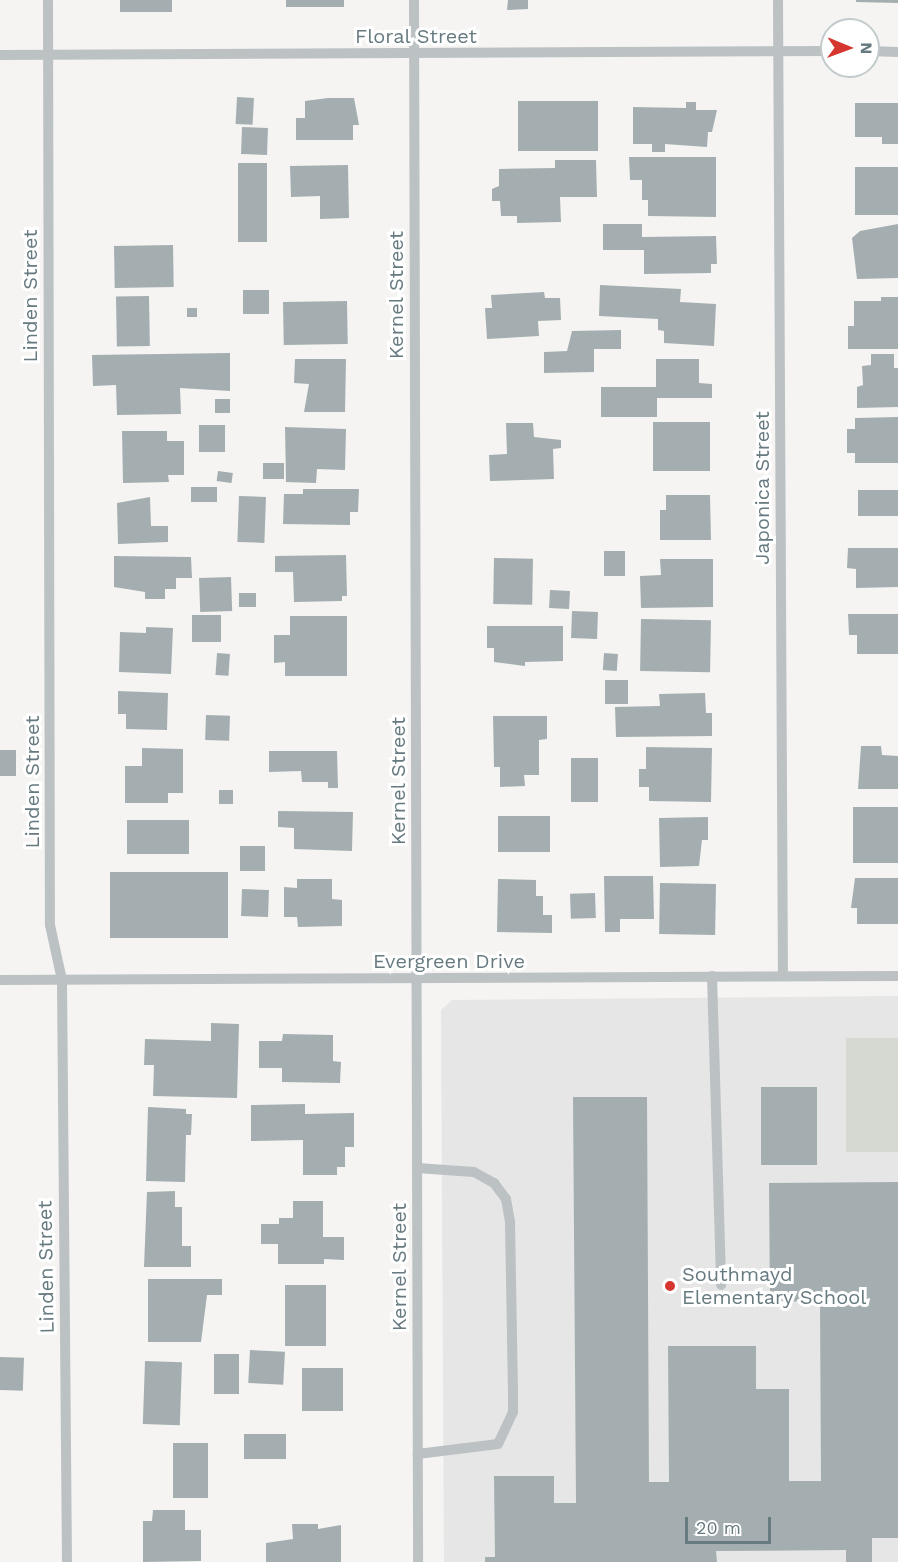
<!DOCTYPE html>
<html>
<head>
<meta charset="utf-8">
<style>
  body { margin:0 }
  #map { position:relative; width:898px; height:1562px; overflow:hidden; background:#f5f4f2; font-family:"Work Sans",sans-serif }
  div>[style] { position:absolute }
  .built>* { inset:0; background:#e5e6e5 }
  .green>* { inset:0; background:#d6d9d1; transform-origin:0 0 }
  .building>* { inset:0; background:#a4aeb0; transform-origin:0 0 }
  .minor>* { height:10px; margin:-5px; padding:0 5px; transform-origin:5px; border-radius:5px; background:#bcc1c3 }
  .dots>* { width:16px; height:16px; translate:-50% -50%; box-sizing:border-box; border:3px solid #fff; border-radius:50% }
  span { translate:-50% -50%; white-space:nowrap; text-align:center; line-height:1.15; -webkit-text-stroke:6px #fff; paint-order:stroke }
  .street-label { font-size:20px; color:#667a80 }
  .poi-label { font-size:20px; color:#667a80 }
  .left { translate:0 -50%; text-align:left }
  .north { position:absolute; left:820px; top:18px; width:60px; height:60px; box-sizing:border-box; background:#fff; border:2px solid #c2cacc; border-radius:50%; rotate:91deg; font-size:16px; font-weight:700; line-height:24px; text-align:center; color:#667a80 }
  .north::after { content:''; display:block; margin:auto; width:21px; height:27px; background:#d63630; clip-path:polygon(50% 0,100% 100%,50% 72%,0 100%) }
  .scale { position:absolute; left:685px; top:1517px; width:86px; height:27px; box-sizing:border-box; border:3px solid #667a80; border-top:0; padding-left:8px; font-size:18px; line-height:21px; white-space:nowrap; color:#667a80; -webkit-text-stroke:4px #fff; paint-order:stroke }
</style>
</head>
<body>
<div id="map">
  <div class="built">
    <i style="clip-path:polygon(898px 996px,898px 1562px,444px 1562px,441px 1010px,452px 1000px)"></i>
  </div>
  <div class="green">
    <i style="left:846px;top:1038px;width:52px;height:114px"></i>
  </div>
  <div class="building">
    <i style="left:120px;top:0;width:52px;height:12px"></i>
    <i style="left:286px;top:0;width:58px;height:7px"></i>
    <i style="clip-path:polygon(508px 0,528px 0,528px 9px,507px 10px)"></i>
    <i style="clip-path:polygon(856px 0,898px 0,898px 3px,856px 2px)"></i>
    <i style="left:237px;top:97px;width:17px;height:27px;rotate:3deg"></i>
    <i style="clip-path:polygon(328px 98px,354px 98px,359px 125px,353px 125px,353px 140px,296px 140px,296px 118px,305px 118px,305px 101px)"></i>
    <i style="left:598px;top:101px;width:50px;height:80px;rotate:90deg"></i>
    <i style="clip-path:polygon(686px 102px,696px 102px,696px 110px,717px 110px,712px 132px,708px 132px,707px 147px,665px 144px,665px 152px,652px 152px,652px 144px,633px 144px,633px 107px,686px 108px)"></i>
    <i style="clip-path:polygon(855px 103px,898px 103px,898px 144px,882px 144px,882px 137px,855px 137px)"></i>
    <i style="left:242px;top:127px;width:26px;height:27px;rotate:2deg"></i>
    <i style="clip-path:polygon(629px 157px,716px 157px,716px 217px,648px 216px,648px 200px,642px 200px,642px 180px,630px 180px)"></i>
    <i style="clip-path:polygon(555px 160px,596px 160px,597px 197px,560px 197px,561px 222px,517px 223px,517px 216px,501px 216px,500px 201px,492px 201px,492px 189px,499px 186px,499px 169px,555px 168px)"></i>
    <i style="left:238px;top:163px;width:29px;height:79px"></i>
    <i style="clip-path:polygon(348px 165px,349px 218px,320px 219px,320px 196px,291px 197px,290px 166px)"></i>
    <i style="left:855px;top:167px;width:43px;height:48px"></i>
    <i style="clip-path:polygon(603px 224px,642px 224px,642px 237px,716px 236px,717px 264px,711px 264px,711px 273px,644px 274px,644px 250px,603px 250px)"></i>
    <i style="clip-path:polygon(898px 224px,898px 278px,857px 279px,852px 238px,860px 231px)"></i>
    <i style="left:173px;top:245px;width:42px;height:59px;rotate:89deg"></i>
    <i style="clip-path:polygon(600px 285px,681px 289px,680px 302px,716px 304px,714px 346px,664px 343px,664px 331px,658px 330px,658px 319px,599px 316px)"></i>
    <i style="left:243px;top:290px;width:26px;height:24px"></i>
    <i style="clip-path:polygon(544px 292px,545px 298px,560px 298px,561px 320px,538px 321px,539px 336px,487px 339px,485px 308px,492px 308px,491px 295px)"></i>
    <i style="left:149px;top:296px;width:50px;height:33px;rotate:89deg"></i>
    <i style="clip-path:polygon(881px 297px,898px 297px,898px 349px,848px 349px,848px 326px,854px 326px,854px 301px,881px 301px)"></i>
    <i style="left:347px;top:301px;width:43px;height:64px;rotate:89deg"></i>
    <i style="left:187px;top:308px;width:10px;height:9px"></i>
    <i style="clip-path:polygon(621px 330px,621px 349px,594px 349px,594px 372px,544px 373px,544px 352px,567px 351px,572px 331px)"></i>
    <i style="clip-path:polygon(230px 353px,230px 391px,180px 388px,181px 414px,117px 415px,116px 385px,93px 386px,92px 355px)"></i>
    <i style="clip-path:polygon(871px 354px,894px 354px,894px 368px,898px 368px,898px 407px,857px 408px,857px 387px,863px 385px,862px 366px,871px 365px)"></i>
    <i style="clip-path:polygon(295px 359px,346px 359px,345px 412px,304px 412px,309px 384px,294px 383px)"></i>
    <i style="clip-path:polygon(656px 359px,699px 359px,699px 383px,712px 384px,712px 398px,657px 398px,657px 417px,601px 417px,601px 387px,656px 387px)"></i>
    <i style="left:215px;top:399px;width:15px;height:14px"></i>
    <i style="clip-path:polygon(898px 417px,898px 463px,855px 463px,855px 453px,847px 453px,847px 429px,855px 429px,855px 418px)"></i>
    <i style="left:653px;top:422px;width:57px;height:49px"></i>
    <i style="clip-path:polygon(506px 423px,533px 423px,534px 437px,561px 440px,561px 448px,553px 449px,554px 479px,490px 481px,489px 455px,507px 454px)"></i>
    <i style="left:199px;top:425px;width:26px;height:27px"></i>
    <i style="clip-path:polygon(285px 427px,346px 429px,345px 470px,317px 469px,316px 483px,286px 482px)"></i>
    <i style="clip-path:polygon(122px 431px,167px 431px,167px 441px,184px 441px,184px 475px,168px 475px,169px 482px,123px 483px)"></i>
    <i style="left:263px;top:463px;width:21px;height:16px"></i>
    <i style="left:218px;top:471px;width:15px;height:10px;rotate:8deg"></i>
    <i style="left:191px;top:487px;width:26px;height:15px"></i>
    <i style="clip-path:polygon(303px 489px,359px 489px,358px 512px,350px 512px,350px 525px,283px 524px,284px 494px,303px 494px)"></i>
    <i style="left:858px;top:490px;width:40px;height:26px"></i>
    <i style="clip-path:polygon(666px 495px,710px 495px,711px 540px,660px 540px,660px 510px,666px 510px)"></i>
    <i style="left:239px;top:496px;width:27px;height:46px;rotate:2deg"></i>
    <i style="clip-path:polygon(150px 497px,151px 526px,168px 526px,168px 542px,118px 544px,117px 503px)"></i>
    <i style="clip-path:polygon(848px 548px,898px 548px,898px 587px,856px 588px,856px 569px,847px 568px)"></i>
    <i style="left:604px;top:551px;width:21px;height:25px"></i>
    <i style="clip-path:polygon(346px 555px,347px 596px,342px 596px,342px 601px,294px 602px,293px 572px,275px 572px,275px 556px)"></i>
    <i style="clip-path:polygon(114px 556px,191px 557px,192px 578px,176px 578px,176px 589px,165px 589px,165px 599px,145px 599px,145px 592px,114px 587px)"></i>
    <i style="left:494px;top:558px;width:39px;height:46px;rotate:1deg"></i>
    <i style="clip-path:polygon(660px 559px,713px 559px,713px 607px,641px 608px,640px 576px,661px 575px)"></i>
    <i style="left:231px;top:577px;width:34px;height:32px;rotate:88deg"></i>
    <i style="left:550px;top:590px;width:20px;height:18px;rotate:3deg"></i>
    <i style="left:256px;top:593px;width:14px;height:17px;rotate:90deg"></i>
    <i style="left:572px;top:611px;width:26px;height:27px;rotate:2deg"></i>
    <i style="clip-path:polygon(848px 614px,898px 614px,898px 654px,857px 654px,857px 635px,849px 635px)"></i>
    <i style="left:192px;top:615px;width:29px;height:27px"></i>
    <i style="clip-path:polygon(290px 616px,347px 616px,347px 676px,285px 676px,285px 662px,274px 663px,274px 635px,290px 635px)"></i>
    <i style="left:641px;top:619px;width:70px;height:52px;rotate:1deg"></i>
    <i style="clip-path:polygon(487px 626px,563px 626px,563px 661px,525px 662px,525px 666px,494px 662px,494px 648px,487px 648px)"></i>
    <i style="clip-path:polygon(146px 627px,173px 628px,171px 674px,119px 672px,120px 632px,146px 633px)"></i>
    <i style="left:217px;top:653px;width:13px;height:22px;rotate:4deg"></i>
    <i style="left:604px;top:653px;width:14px;height:17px;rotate:4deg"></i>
    <i style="left:605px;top:680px;width:23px;height:24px"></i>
    <i style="clip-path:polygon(118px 691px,168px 693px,167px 730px,126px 729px,126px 714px,118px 714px)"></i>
    <i style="clip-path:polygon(705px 693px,706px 713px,712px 713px,712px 736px,616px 737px,615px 707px,660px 706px,659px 694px)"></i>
    <i style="left:206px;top:715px;width:24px;height:25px;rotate:2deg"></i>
    <i style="clip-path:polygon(493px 716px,547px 716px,547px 739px,539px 740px,539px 775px,524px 775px,525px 786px,500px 787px,500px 767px,494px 767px)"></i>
    <i style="clip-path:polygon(861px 746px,881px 746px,882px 755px,898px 756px,898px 789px,858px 789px)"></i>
    <i style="clip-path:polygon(646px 747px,712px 748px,711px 802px,649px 801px,649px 787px,639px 787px,639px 769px,646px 769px)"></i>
    <i style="clip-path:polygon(142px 748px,183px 749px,183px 793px,168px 793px,168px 803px,125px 803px,125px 766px,142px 766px)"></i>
    <i style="left:0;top:750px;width:16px;height:26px"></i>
    <i style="clip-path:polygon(269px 751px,337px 751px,338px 788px,328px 788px,328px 782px,302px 782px,301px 771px,269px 772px)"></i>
    <i style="left:571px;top:758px;width:27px;height:44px"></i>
    <i style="left:219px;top:790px;width:14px;height:14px"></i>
    <i style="left:853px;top:807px;width:45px;height:56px"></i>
    <i style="clip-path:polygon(278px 811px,353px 812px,352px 851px,294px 849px,294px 828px,278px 827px)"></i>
    <i style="left:498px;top:816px;width:52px;height:36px"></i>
    <i style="clip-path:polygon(708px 817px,708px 840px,702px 840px,699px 866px,660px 867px,659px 818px)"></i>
    <i style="left:127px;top:820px;width:62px;height:34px"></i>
    <i style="left:240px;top:846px;width:25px;height:25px"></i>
    <i style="left:110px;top:872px;width:118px;height:66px"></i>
    <i style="clip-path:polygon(604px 876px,653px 876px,654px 919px,620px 919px,620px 932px,605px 932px)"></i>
    <i style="clip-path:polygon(855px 878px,898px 878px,898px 924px,857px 924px,857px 908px,851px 908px)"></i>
    <i style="clip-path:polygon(297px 879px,332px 879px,332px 899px,342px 900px,342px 926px,298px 927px,297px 917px,284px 917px,284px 887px,297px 888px)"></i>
    <i style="clip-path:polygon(498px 879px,536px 880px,536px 896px,543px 896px,543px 915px,552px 915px,552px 933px,497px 932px)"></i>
    <i style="left:660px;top:883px;width:56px;height:51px;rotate:1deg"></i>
    <i style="left:242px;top:889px;width:27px;height:27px;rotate:2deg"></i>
    <i style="left:595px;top:893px;width:25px;height:25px;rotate:88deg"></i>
    <i style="clip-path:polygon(211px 1023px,239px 1024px,237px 1098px,153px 1096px,154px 1065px,144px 1065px,145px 1039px,211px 1041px)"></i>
    <i style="clip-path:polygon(283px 1034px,333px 1035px,333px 1061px,341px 1062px,340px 1083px,282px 1082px,282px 1068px,259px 1068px,259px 1041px,282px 1041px)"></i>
    <i style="left:761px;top:1087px;width:56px;height:78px"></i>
    <i style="clip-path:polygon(573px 1097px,647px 1097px,649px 1482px,669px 1482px,668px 1346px,756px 1346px,756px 1389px,789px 1389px,789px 1481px,821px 1481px,820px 1301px,770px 1302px,769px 1183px,898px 1182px,898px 1538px,872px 1538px,872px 1562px,846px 1562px,846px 1550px,716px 1551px,717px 1562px,485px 1562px,485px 1557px,495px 1557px,494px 1476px,554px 1476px,554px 1503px,576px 1503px)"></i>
    <i style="clip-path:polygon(305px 1104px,305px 1114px,354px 1113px,354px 1147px,345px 1147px,345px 1167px,337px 1167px,337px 1175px,303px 1175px,303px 1140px,251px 1141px,251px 1105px)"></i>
    <i style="clip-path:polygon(148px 1107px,186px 1109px,186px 1114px,192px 1114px,191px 1135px,186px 1135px,185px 1182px,146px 1181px)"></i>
    <i style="clip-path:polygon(175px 1191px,175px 1207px,182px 1207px,182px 1246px,191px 1246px,191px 1267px,144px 1267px,147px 1192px)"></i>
    <i style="clip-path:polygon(293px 1201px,323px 1201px,323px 1237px,344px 1237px,344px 1260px,324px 1259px,324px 1264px,278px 1264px,278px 1244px,261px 1244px,261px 1224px,279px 1224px,279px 1218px,293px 1218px)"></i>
    <i style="clip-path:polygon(148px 1279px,222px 1279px,222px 1295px,207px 1295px,201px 1342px,148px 1342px)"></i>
    <i style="left:285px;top:1285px;width:41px;height:61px"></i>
    <i style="left:250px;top:1350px;width:35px;height:33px;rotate:3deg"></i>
    <i style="left:214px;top:1354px;width:25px;height:40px"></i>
    <i style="left:0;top:1357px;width:24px;height:33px;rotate:2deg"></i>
    <i style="left:145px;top:1361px;width:37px;height:63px;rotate:2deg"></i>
    <i style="left:302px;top:1368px;width:41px;height:43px"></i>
    <i style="left:244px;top:1434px;width:42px;height:25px"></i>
    <i style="left:173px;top:1443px;width:35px;height:55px"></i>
    <i style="clip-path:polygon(153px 1510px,185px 1510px,185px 1530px,201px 1530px,201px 1561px,143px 1562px,143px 1521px,152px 1521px)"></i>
    <i style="clip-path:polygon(292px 1524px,318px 1524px,318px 1529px,341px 1525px,341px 1562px,266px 1562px,266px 1543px,293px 1539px)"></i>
  </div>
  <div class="minor">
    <i style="left:48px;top:0;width:925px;rotate:89.88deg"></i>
    <i style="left:50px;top:925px;width:56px;rotate:77.7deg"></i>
    <i style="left:62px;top:980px;width:582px;rotate:89.51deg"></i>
    <i style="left:414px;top:0;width:1562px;rotate:89.85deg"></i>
    <i style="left:778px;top:0;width:975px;rotate:89.71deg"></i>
    <i style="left:868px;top:51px;width:30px;rotate:2deg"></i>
    <i style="left:0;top:55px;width:832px;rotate:-0.28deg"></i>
    <i style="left:712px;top:976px;width:309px;rotate:88.3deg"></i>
    <i style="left:0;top:980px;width:898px;rotate:-0.26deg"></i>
    <i style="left:417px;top:1168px;width:57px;rotate:4deg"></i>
    <i style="left:474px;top:1172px;width:23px;rotate:29deg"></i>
    <i style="left:494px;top:1183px;width:20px;rotate:53deg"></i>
    <i style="left:506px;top:1199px;width:23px;rotate:80deg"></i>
    <i style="left:510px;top:1222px;width:164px;rotate:89deg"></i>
    <i style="left:513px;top:1386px;width:26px;rotate:90deg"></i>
    <i style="left:513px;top:1412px;width:35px;rotate:115deg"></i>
    <i style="left:498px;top:1444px;width:81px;rotate:172.9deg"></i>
  </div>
  <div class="dots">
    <i style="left:670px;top:1286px;background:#d63630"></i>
  </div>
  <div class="street-label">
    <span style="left:416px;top:36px">Floral Street</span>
    <span style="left:396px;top:295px;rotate:-90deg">Kernel Street</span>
    <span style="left:30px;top:296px;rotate:-90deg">Linden Street</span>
    <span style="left:762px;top:488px;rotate:-90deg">Japonica Street</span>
    <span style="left:398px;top:781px;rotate:-90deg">Kernel Street</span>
    <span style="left:32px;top:782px;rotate:-90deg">Linden Street</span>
    <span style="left:449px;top:961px">Evergreen Drive</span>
    <span style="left:46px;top:1267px;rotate:-91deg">Linden Street</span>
    <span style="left:399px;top:1267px;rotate:-90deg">Kernel Street</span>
  </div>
  <div class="poi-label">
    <span class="left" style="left:682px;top:1286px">Southmayd<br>Elementary School</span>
  </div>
  <div class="north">N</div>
  <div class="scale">20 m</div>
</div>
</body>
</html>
